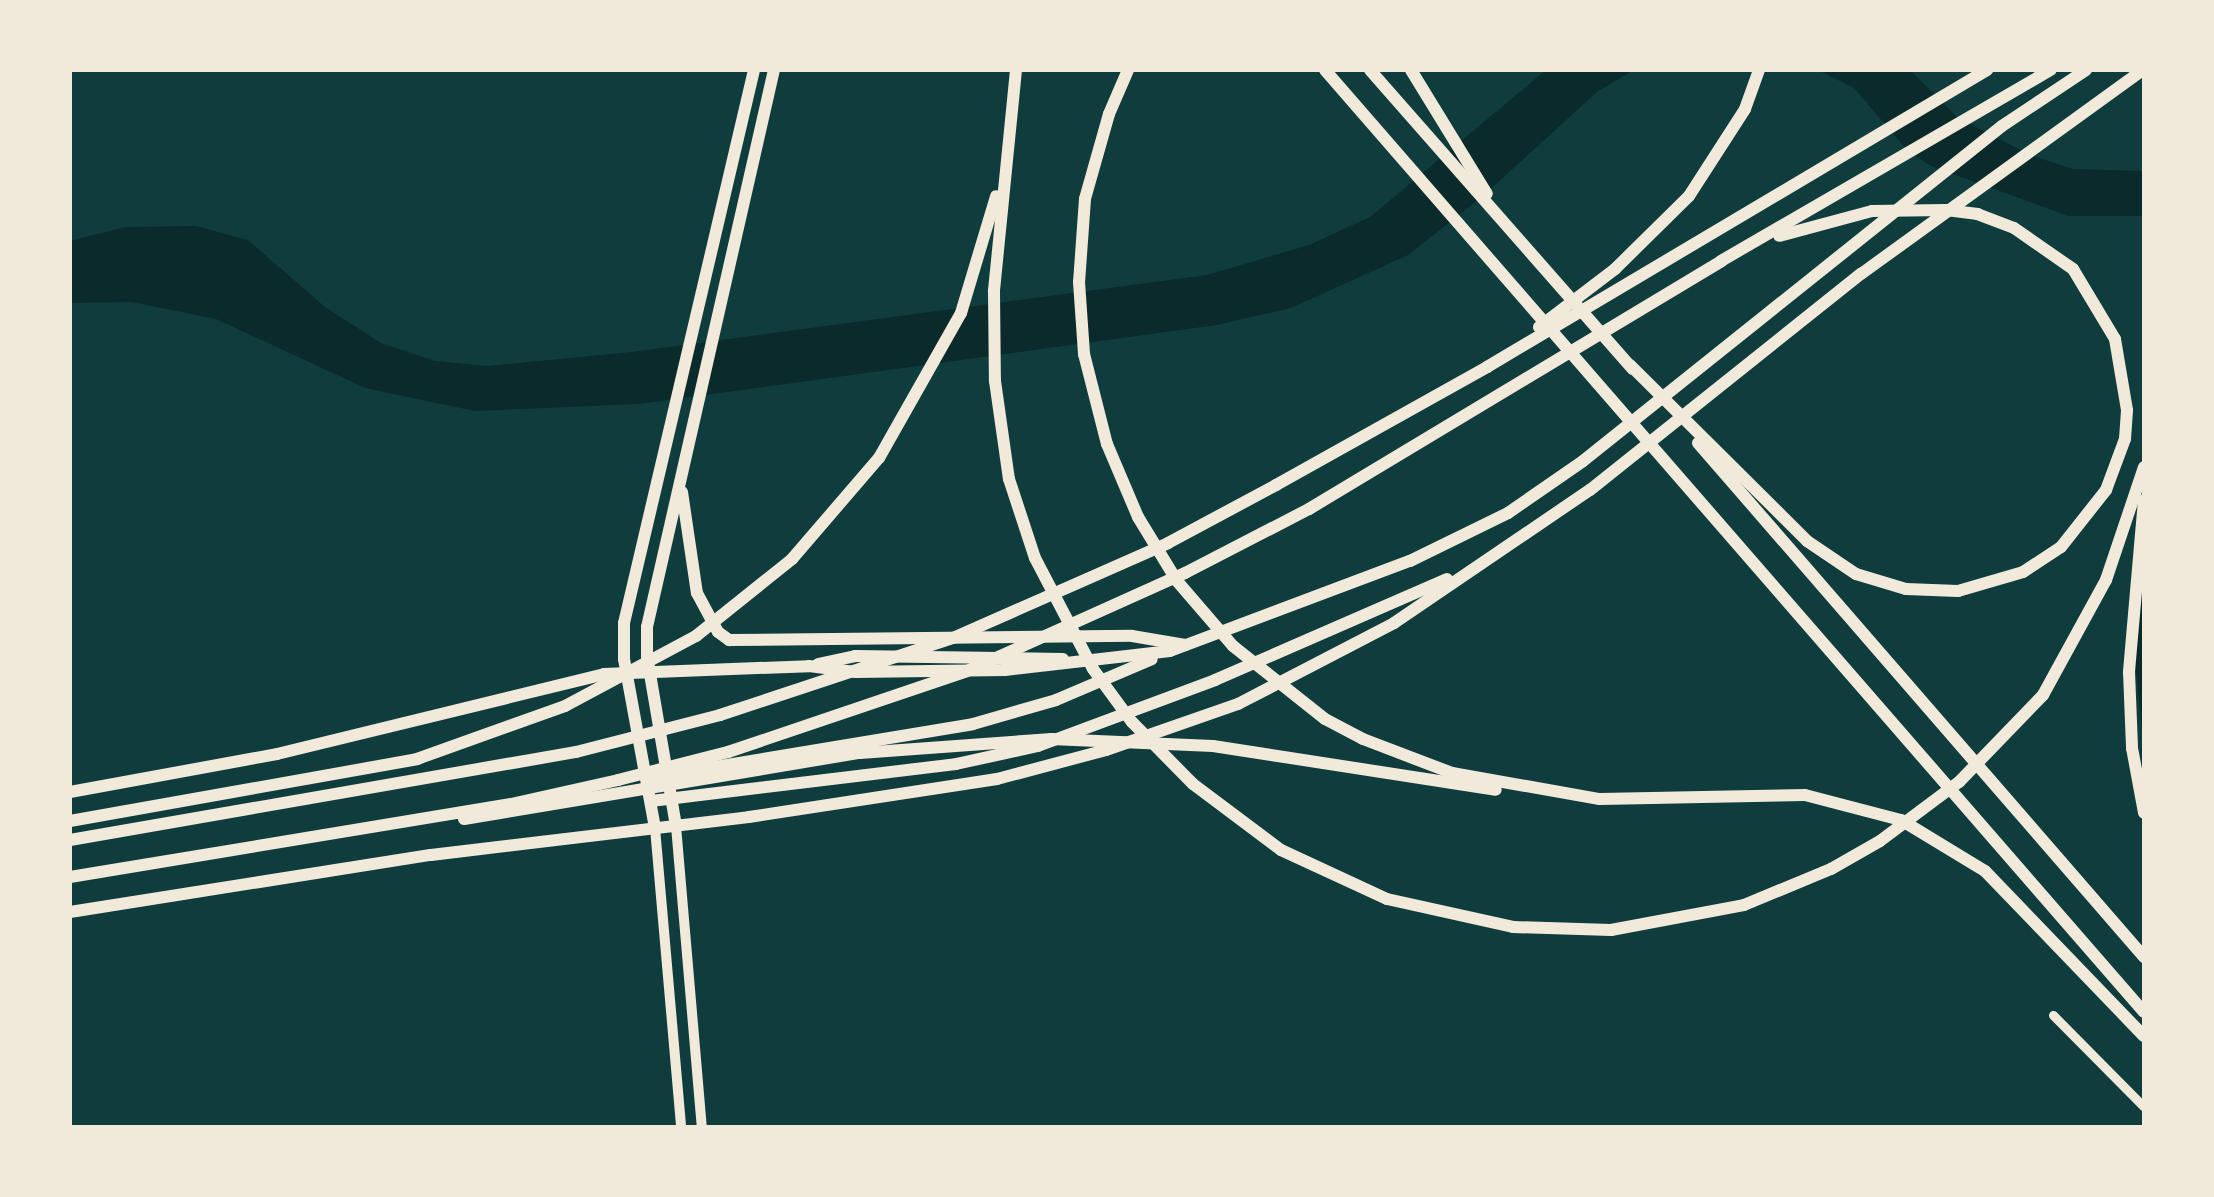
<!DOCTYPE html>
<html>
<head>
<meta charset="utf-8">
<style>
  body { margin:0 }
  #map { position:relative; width:2214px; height:1197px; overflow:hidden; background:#0f3d3e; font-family:"PT Sans",sans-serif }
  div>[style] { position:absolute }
  .water>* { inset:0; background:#0a2a2b }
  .tertiary>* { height:9px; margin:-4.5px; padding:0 4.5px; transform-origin:4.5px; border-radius:4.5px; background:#f1e9da }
  .secondary>* { height:10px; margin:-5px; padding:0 5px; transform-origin:5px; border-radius:5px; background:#f1e9da }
  .primary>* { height:12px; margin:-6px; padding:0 6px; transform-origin:6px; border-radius:6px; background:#f1e9da }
  .trunk>* { height:12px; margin:-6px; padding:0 6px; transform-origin:6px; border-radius:6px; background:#f1e9da }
  span { translate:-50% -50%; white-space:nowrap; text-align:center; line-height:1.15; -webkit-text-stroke:8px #f1e9da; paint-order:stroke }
  .frame { position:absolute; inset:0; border:72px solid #f1e9da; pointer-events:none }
</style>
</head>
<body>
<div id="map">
  <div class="water">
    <i style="clip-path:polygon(1546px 70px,1634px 70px,1598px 91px,1483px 196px,1408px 255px,1291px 308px,1217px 325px,639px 404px,475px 411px,365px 388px,216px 319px,132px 302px,70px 303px,70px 241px,125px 227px,196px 226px,248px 240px,325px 307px,381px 343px,435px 361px,487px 366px,632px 352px,1207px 275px,1309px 245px,1370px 217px)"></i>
    <i style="clip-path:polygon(1818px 70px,1910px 70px,1957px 117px,2030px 155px,2073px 169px,2144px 171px,2144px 216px,2068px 216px,1931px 166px,1908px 151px,1854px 88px)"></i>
    <i style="clip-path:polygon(2144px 533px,2144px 750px,2134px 651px)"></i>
  </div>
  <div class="tertiary">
    <i style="left:2053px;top:1015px;width:129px;rotate:45.3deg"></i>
  </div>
  <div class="secondary">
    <i style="left:676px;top:826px;width:302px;rotate:85.1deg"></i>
    <i style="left:655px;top:828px;width:300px;rotate:85deg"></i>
  </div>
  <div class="primary">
    <i style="left:682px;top:492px;width:102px;rotate:81.6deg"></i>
    <i style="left:697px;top:593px;width:44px;rotate:61.7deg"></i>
    <i style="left:718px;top:632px;width:14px;rotate:36deg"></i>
    <i style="left:729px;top:640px;width:403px;rotate:-0.6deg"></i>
    <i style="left:1132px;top:636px;width:54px;rotate:9.6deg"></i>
    <i style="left:818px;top:664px;width:38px;rotate:-12deg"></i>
    <i style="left:855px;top:656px;width:208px;rotate:0.8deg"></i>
    <i style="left:648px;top:778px;width:329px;rotate:-9.4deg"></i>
    <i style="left:973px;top:724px;width:86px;rotate:-16.1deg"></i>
    <i style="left:1056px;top:700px;width:104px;rotate:-23.1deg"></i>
    <i style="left:70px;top:792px;width:210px;rotate:-10.4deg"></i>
    <i style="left:277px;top:754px;width:337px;rotate:-13.7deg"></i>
    <i style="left:604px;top:674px;width:205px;rotate:-2.2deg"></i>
    <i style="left:809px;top:666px;width:46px;rotate:7.4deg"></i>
    <i style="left:855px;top:672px;width:150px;rotate:-0.8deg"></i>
    <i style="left:1005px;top:670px;width:166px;rotate:-6.6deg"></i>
    <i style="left:1170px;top:651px;width:256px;rotate:-20.6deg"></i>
    <i style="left:1410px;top:561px;width:109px;rotate:-26.1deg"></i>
    <i style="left:1508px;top:513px;width:91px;rotate:-34.7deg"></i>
    <i style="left:1583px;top:461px;width:536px;rotate:-38.64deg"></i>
    <i style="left:2002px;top:126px;width:101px;rotate:-33.7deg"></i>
    <i style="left:651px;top:801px;width:307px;rotate:-6.9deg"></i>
    <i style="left:956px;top:764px;width:84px;rotate:-12.4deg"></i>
    <i style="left:1038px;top:746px;width:189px;rotate:-20.4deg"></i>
    <i style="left:1215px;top:680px;width:253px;rotate:-23.5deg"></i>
    <i style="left:676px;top:826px;width:172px;rotate:-99.7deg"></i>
    <i style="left:647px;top:656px;width:29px;rotate:-90deg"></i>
    <i style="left:647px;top:627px;width:571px;rotate:-77.16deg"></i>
    <i style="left:655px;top:828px;width:172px;rotate:-100.4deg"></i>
    <i style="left:624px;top:659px;width:36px;rotate:-90deg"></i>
    <i style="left:624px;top:623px;width:568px;rotate:-76.77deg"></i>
    <i style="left:70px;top:912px;width:365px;rotate:-9deg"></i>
    <i style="left:431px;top:855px;width:320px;rotate:-6.8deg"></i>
    <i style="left:749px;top:817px;width:251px;rotate:-8.7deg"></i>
    <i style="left:997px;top:779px;width:113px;rotate:-14.9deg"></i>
    <i style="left:1106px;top:750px;width:140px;rotate:-19.2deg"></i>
    <i style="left:1238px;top:704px;width:176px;rotate:-27.4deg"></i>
    <i style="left:1394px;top:623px;width:237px;rotate:-34.2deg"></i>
    <i style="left:1590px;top:490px;width:347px;rotate:-38.6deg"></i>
    <i style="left:1861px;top:274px;width:348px;rotate:-35.9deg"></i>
  </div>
  <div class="trunk">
    <i style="left:1016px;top:70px;width:223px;rotate:95.7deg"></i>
    <i style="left:994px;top:292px;width:89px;rotate:89.4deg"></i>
    <i style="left:995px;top:381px;width:99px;rotate:81.9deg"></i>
    <i style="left:1009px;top:479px;width:83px;rotate:71.8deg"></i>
    <i style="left:1035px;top:558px;width:125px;rotate:62.4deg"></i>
    <i style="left:1093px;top:669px;width:66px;rotate:53.7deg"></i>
    <i style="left:1132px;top:722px;width:87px;rotate:45.5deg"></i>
    <i style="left:1193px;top:784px;width:110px;rotate:36.9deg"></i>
    <i style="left:1281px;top:850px;width:117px;rotate:24.8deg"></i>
    <i style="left:1387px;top:899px;width:129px;rotate:12.5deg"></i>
    <i style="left:1513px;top:927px;width:98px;rotate:1.8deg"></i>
    <i style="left:1611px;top:930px;width:135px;rotate:-10.6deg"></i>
    <i style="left:1744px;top:905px;width:94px;rotate:-22.5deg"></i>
    <i style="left:1831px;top:869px;width:56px;rotate:-29.7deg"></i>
    <i style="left:1880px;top:841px;width:99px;rotate:-36.8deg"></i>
    <i style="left:1959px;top:782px;width:121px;rotate:-46deg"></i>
    <i style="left:2043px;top:695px;width:131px;rotate:-61.3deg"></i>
    <i style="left:2106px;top:580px;width:119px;rotate:-71.4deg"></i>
    <i style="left:1128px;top:70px;width:48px;rotate:113.4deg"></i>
    <i style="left:1109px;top:114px;width:88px;rotate:105.8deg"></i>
    <i style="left:1085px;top:199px;width:83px;rotate:94.1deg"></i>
    <i style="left:1079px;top:282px;width:72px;rotate:86deg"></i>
    <i style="left:1084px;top:354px;width:93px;rotate:75.7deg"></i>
    <i style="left:1107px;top:444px;width:79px;rotate:67deg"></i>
    <i style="left:1138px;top:517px;width:75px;rotate:58.6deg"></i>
    <i style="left:1177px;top:581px;width:86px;rotate:49.3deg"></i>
    <i style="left:1233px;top:646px;width:117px;rotate:38.4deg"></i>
    <i style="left:1325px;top:719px;width:43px;rotate:27.8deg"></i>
    <i style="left:1363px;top:739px;width:95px;rotate:20.9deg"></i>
    <i style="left:1452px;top:773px;width:150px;rotate:10deg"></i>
    <i style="left:1600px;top:799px;width:205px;rotate:-1.1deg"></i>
    <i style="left:1805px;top:795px;width:99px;rotate:14.6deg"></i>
    <i style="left:1901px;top:820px;width:98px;rotate:31.3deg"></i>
    <i style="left:1985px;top:871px;width:229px;rotate:46.1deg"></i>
    <i style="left:1325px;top:70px;width:1248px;rotate:49deg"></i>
    <i style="left:1370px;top:70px;width:398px;rotate:48.7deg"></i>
    <i style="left:1411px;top:70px;width:145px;rotate:58.5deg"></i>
    <i style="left:1539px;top:327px;width:96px;rotate:-37.3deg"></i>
    <i style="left:1615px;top:269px;width:104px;rotate:-44.6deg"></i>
    <i style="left:1689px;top:196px;width:103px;rotate:-57.2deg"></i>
    <i style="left:1745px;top:109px;width:41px;rotate:-70.3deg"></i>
    <i style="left:1630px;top:365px;width:250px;rotate:44.8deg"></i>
    <i style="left:1807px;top:541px;width:59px;rotate:34deg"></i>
    <i style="left:1856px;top:574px;width:52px;rotate:16.7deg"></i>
    <i style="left:1906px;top:589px;width:52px;rotate:2.2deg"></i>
    <i style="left:1958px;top:591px;width:68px;rotate:-16.3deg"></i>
    <i style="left:2023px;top:572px;width:45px;rotate:-33.3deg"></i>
    <i style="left:2061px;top:547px;width:73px;rotate:-51.7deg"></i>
    <i style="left:2106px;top:490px;width:54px;rotate:-69.6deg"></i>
    <i style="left:2125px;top:439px;width:29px;rotate:-86deg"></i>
    <i style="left:2127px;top:410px;width:72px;rotate:-99.6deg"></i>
    <i style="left:2115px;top:339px;width:82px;rotate:-121deg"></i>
    <i style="left:2073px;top:269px;width:72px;rotate:-145.2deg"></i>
    <i style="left:2014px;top:228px;width:39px;rotate:-159deg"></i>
    <i style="left:1978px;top:214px;width:32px;rotate:-173deg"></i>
    <i style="left:1946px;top:210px;width:74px;rotate:179.2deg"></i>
    <i style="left:1872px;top:211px;width:96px;rotate:165deg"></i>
    <i style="left:1698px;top:443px;width:681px;rotate:49.05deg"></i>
    <i style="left:2144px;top:500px;width:173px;rotate:95deg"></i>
    <i style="left:2129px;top:672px;width:76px;rotate:87.7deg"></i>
    <i style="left:2132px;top:748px;width:66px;rotate:79.5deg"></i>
    <i style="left:464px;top:819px;width:401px;rotate:-9.5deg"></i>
    <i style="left:860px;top:753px;width:192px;rotate:-4.2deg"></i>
    <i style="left:1051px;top:739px;width:162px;rotate:2.5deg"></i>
    <i style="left:1213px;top:746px;width:286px;rotate:8.8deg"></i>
    <i style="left:70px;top:821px;width:352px;rotate:-10.1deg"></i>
    <i style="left:417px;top:759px;width:157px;rotate:-19.7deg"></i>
    <i style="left:565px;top:706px;width:149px;rotate:-28.1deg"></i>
    <i style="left:696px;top:636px;width:123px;rotate:-38.7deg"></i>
    <i style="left:792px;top:559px;width:133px;rotate:-49.3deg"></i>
    <i style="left:879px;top:458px;width:167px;rotate:-60.5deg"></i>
    <i style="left:961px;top:313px;width:122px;rotate:-73.3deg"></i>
    <i style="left:70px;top:840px;width:514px;rotate:-9.87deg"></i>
    <i style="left:576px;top:752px;width:149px;rotate:-14.4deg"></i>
    <i style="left:720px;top:715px;width:245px;rotate:-18.3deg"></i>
    <i style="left:953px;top:638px;width:235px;rotate:-23.8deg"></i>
    <i style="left:1168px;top:543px;width:123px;rotate:-28.2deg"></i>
    <i style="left:1276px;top:485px;width:242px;rotate:-29.2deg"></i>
    <i style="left:1487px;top:367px;width:582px;rotate:-30.71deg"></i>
    <i style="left:70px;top:877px;width:447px;rotate:-9.4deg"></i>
    <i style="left:511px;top:804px;width:110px;rotate:-12.6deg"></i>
    <i style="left:618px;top:780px;width:114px;rotate:-14.3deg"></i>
    <i style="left:728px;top:752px;width:252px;rotate:-18.7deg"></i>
    <i style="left:967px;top:671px;width:239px;rotate:-24.2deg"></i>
    <i style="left:1185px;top:573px;width:140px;rotate:-27.3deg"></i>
    <i style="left:1309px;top:509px;width:481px;rotate:-31deg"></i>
    <i style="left:1721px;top:261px;width:381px;rotate:-30.1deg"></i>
  </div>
  <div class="frame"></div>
</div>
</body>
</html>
